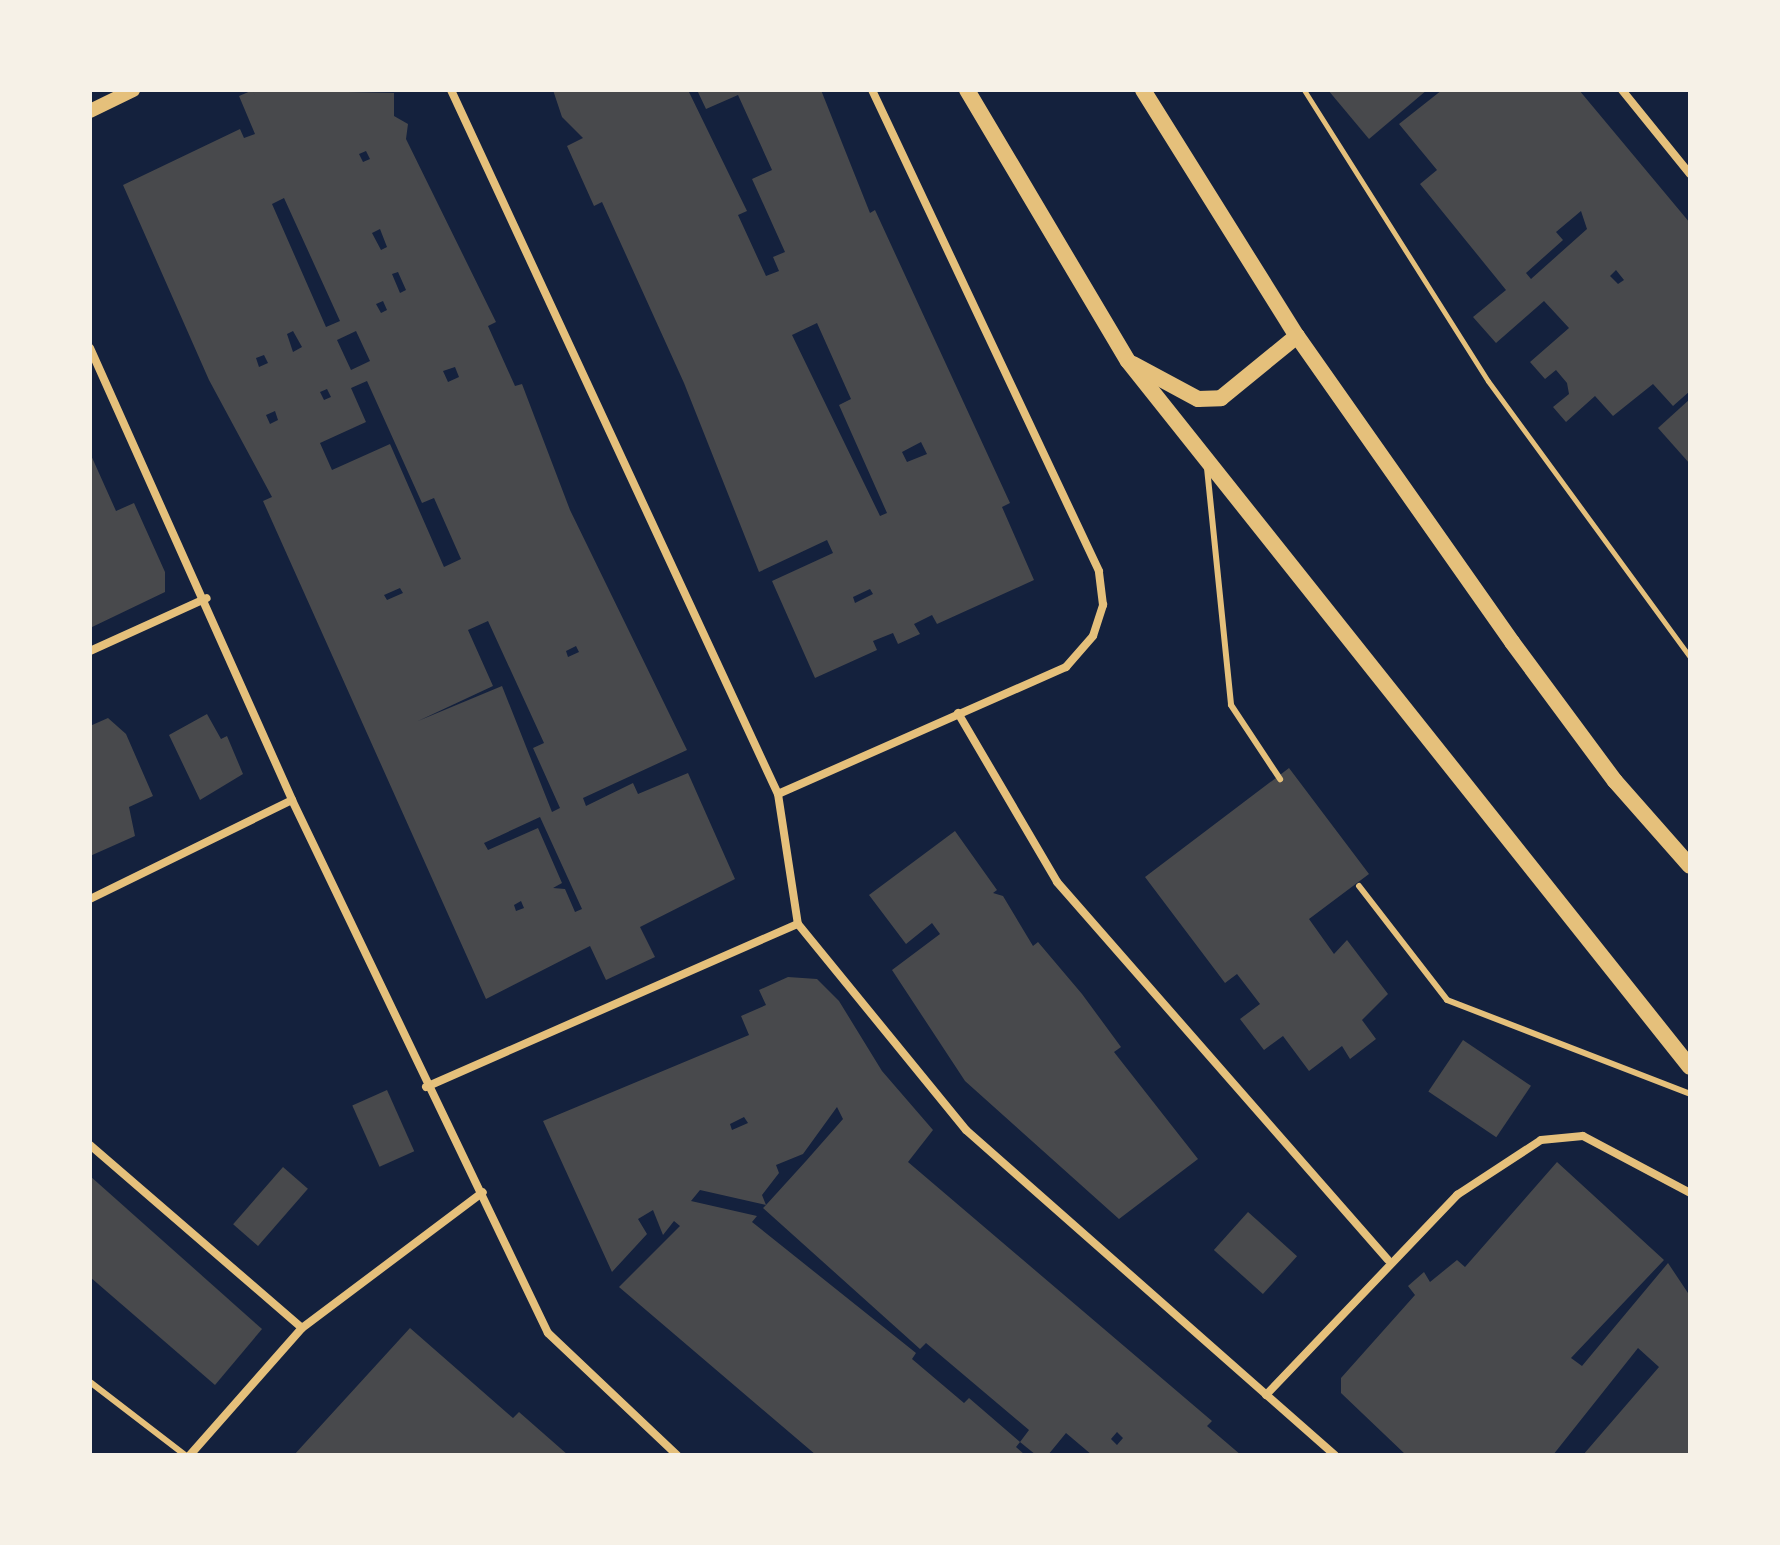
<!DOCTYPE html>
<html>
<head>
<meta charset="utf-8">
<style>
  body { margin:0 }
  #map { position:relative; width:1780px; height:1545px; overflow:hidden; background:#14213d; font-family:Lora,serif }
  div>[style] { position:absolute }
  .building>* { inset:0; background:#48494c; transform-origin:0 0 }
  .path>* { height:5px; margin:-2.5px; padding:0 2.5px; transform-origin:2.5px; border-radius:2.5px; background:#e5c07b }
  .service>* { height:6px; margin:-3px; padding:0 3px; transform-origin:3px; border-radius:3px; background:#e5c07b }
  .minor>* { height:8px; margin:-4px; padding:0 4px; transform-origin:4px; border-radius:4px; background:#e5c07b }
  .tertiary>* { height:14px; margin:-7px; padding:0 7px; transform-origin:7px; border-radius:7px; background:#e5c07b }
  .secondary>* { height:16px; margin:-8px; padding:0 8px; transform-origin:8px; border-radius:8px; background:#e5c07b }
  span { translate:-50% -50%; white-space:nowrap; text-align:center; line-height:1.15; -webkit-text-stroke:8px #f6f1e7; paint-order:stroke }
  .frame { position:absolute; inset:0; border:92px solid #f6f1e7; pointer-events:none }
</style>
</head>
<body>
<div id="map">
  <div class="building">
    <i style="clip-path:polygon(evenodd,253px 90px,394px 93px,394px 116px,408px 124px,406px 139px,496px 322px,488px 326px,492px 335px,515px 386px,522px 384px,570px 510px,687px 750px,583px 798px,586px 806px,633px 783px,638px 794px,688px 773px,735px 879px,640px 927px,655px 957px,606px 980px,590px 946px,486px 999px,263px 501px,272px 497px,209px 380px,123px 185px,240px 129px,244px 138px,255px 134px,239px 96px,253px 90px,366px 151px,370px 159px,363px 162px,359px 154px,366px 151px,253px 90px,284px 198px,340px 321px,326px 327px,272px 204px,284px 198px,253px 90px,380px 229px,387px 247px,381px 250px,372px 233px,380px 229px,253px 90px,398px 272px,406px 290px,400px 293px,392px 274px,398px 272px,253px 90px,383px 301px,387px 310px,381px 313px,376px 304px,383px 301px,253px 90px,293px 331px,302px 347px,293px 352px,287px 334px,293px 331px,253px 90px,356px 331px,370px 361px,351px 370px,337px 340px,356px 331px,253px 90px,264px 355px,268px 363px,259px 367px,256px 358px,264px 355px,253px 90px,455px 367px,459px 377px,448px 382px,443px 371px,455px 367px,253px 90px,367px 381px,422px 503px,434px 498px,461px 559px,444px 567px,390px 444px,332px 470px,320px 443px,366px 422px,351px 388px,367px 381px,253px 90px,327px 389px,331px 397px,324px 400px,320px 392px,327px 389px,253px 90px,275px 411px,278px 420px,270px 424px,266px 415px,275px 411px,253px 90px,400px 588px,403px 593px,387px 600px,384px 595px,400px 588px,253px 90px,488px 621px,544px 743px,533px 748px,560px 808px,552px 812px,502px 686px,418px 721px,493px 686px,468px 630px,488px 621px,253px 90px,576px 646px,579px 652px,568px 657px,566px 651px,576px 646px,253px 90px,540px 817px,582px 909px,575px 912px,565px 889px,553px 888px,562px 883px,538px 828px,488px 850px,484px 843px,540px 817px,253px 90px,521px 901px,524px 908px,516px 911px,514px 905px,521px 901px)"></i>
    <i style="clip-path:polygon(evenodd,553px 90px,688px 90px,747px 211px,738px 215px,766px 276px,779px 271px,773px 257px,785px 252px,752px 179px,772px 170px,738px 95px,706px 109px,697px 90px,821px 90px,870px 213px,875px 210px,1010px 503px,1002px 507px,1034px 580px,937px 624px,932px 615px,914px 624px,920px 634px,898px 644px,893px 633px,873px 641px,877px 650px,815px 678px,772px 581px,833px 553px,827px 540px,759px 572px,684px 383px,602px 202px,594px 206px,567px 146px,583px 138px,562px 117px,553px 90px,817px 323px,851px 399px,839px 405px,887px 513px,880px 516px,792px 335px,817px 323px,553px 90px,921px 442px,927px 454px,907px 462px,902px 452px,921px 442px,553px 90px,870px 589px,873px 594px,855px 603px,853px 597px,870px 589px)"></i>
    <i style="clip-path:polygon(1328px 90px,1427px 90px,1369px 139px)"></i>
    <i style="clip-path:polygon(evenodd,1442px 90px,1579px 90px,1690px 223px,1690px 391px,1673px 406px,1653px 384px,1613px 416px,1595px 396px,1566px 422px,1553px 407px,1569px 394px,1567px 383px,1556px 370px,1545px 379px,1530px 362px,1569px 328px,1544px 301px,1496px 343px,1473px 317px,1506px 290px,1420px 184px,1437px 170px,1399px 124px,1442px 90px,1581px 211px,1587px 229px,1531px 279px,1526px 273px,1563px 240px,1556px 232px,1581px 211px,1442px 90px,1616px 270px,1624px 280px,1618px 284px,1610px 276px,1616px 270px)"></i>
    <i style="clip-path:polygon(1690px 399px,1690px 464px,1658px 428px)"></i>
    <i style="clip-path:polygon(90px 453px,116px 511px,134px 503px,165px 572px,165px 592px,90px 628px)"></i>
    <i style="clip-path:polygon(207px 714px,221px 739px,227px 736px,243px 774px,200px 800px,169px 735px)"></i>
    <i style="clip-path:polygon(108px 718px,126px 734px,153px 796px,129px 807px,135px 836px,90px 856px,90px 726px)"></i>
    <i style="clip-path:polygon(1289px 768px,1369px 874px,1309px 919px,1334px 954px,1347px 940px,1388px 994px,1362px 1020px,1376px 1039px,1350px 1059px,1342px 1046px,1309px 1071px,1283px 1036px,1264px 1050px,1240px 1019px,1260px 1004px,1237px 974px,1225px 983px,1145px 877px)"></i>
    <i style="clip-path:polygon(955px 831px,997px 890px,993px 893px,1003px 896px,1033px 946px,1038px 942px,1082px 994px,1121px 1047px,1114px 1052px,1198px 1159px,1119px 1219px,965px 1081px,892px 970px,940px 934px,932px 923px,906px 944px,869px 895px)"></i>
    <i style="clip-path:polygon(evenodd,788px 977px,817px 979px,839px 1001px,882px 1071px,933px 1130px,908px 1162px,1212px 1421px,1207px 1426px,1241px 1455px,1092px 1455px,1066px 1433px,1048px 1455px,1036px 1455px,1020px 1442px,1029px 1430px,926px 1343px,920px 1349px,763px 1208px,766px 1205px,806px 1161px,843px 1119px,837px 1107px,803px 1154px,776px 1165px,779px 1173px,762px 1195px,766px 1205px,700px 1190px,691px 1201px,757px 1216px,752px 1222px,916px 1353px,912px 1359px,964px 1403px,969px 1398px,1020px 1442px,1016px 1447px,1025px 1455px,816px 1455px,619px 1287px,680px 1226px,674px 1221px,663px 1235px,653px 1210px,638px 1219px,647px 1234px,612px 1272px,543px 1121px,749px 1035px,741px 1016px,766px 1005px,759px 990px,788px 977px,744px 1117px,748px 1123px,732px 1130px,730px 1124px,744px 1117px,788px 977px,1117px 1432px,1123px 1438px,1117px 1445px,1111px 1439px,1117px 1432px)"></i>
    <i style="left:1463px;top:1040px;width:82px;height:62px;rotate:34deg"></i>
    <i style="left:387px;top:1090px;width:67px;height:38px;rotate:66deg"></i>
    <i style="clip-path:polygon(1557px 1162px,1664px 1260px,1571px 1358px,1582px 1366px,1668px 1263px,1690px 1296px,1690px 1455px,1583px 1455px,1659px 1367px,1638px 1348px,1553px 1455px,1406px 1455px,1341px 1393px,1341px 1378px,1415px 1295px,1408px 1286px,1424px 1272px,1430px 1282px,1457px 1260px,1465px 1267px)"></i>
    <i style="left:283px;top:1167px;width:33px;height:76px;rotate:41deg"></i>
    <i style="clip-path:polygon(90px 1176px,262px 1329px,215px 1385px,90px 1277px)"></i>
    <i style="left:1248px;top:1212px;width:66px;height:51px;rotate:42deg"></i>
    <i style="clip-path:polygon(410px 1328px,513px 1418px,519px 1412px,568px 1455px,294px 1455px)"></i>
  </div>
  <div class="path">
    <i style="left:1304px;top:90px;width:344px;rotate:57.7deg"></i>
    <i style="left:1488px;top:381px;width:342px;rotate:53.8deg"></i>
  </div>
  <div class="service">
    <i style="left:1207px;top:468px;width:238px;rotate:84.2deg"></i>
    <i style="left:1231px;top:705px;width:89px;rotate:56.5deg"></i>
    <i style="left:1359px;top:886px;width:144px;rotate:52.3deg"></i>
    <i style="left:1447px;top:1000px;width:261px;rotate:21.1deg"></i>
    <i style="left:90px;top:1382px;width:120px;rotate:37.5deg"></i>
  </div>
  <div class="minor">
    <i style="left:451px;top:90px;width:776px;rotate:65.09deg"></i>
    <i style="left:778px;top:794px;width:132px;rotate:81.3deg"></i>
    <i style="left:798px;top:924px;width:266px;rotate:50.8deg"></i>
    <i style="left:966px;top:1130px;width:492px;rotate:41.4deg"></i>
    <i style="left:1622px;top:90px;width:108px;rotate:51deg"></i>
    <i style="left:90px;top:348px;width:495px;rotate:65.9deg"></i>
    <i style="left:292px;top:800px;width:591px;rotate:64.35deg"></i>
    <i style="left:548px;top:1333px;width:178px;rotate:43.4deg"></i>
    <i style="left:90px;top:651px;width:128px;rotate:-24.4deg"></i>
    <i style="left:958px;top:713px;width:196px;rotate:59.6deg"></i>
    <i style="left:1057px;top:882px;width:502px;rotate:48.79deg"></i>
    <i style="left:778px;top:794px;width:315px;rotate:-23.8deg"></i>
    <i style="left:1066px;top:667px;width:41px;rotate:-48.9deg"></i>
    <i style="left:1093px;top:636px;width:33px;rotate:-72deg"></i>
    <i style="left:1103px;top:605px;width:34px;rotate:-97deg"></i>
    <i style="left:1099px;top:571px;width:532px;rotate:-115.26deg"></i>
    <i style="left:90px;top:899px;width:225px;rotate:-26.1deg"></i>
    <i style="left:426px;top:1087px;width:406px;rotate:-23.7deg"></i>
    <i style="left:90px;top:1145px;width:280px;rotate:40.8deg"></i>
    <i style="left:1266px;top:1395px;width:277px;rotate:-46.3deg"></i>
    <i style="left:1457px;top:1195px;width:100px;rotate:-33.2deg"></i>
    <i style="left:1541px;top:1140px;width:42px;rotate:-5.4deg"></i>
    <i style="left:1583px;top:1136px;width:121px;rotate:28deg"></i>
    <i style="left:190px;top:1455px;width:169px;rotate:-48.6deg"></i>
    <i style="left:302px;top:1328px;width:226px;rotate:-36.9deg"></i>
  </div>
  <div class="tertiary">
    <i style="left:90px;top:111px;width:48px;rotate:-26deg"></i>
  </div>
  <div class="secondary">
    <i style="left:967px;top:90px;width:315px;rotate:59.3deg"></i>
    <i style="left:1128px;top:361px;width:902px;rotate:51.48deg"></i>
    <i style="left:1143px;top:90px;width:290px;rotate:58deg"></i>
    <i style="left:1297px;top:336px;width:374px;rotate:54.9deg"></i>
    <i style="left:1512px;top:642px;width:173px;rotate:53.5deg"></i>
    <i style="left:1615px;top:781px;width:113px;rotate:48.6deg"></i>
    <i style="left:1133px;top:364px;width:74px;rotate:28.3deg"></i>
    <i style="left:1198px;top:399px;width:23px;rotate:-2deg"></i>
    <i style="left:1221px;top:398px;width:98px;rotate:-39.2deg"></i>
  </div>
  <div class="frame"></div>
</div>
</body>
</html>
